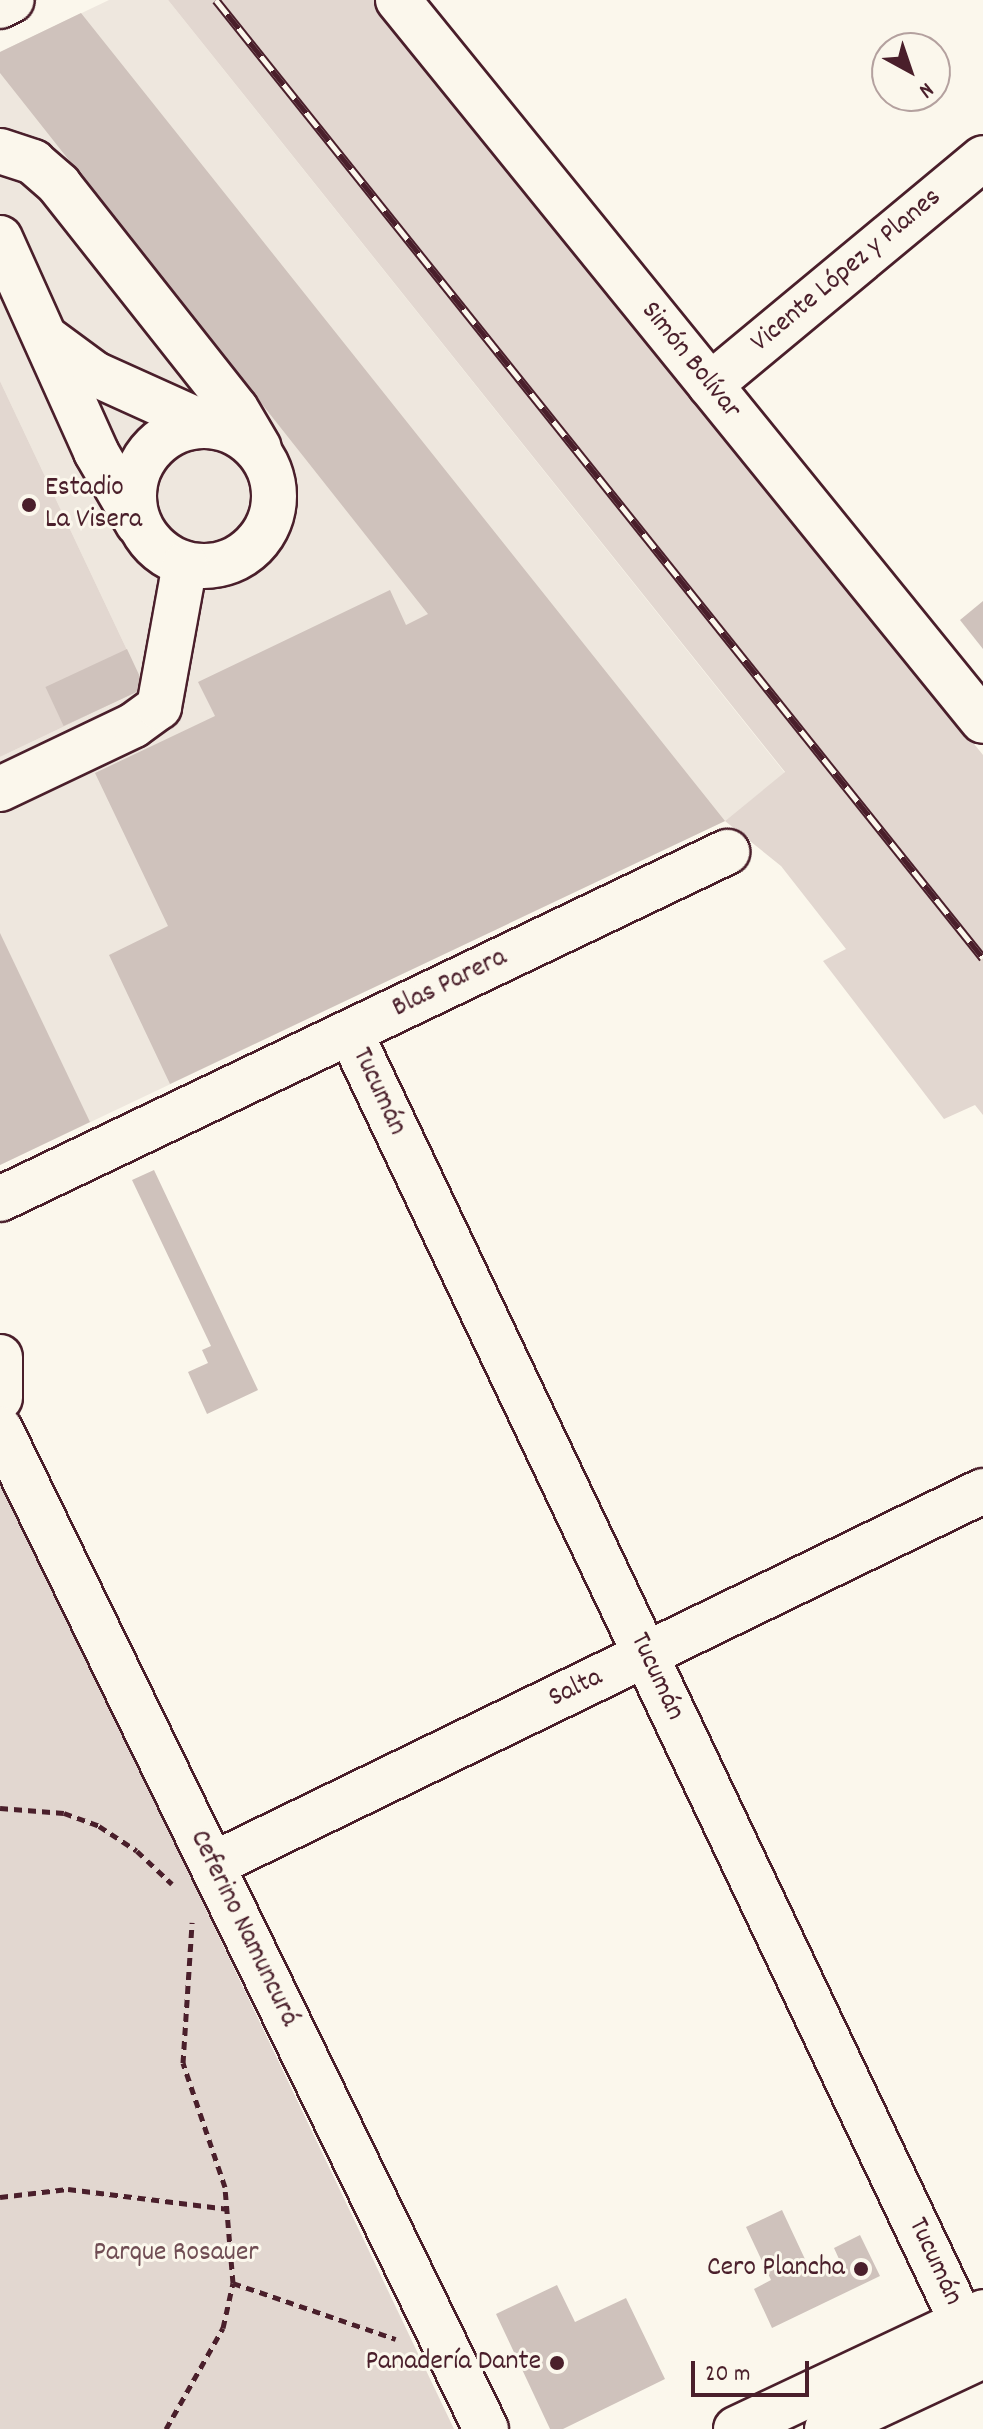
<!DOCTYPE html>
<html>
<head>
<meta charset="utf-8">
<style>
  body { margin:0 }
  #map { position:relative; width:983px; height:2429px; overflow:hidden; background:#fbf7ec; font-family:Dekko,sans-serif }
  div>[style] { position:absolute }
  .built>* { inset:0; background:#eee7de }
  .green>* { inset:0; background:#e2d7d0 }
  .building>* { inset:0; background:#cfc2bc; transform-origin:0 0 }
  .path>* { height:5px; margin-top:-2.5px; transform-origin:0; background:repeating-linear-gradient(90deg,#4a1f2b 0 8px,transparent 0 14px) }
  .roads { filter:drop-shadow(2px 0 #4a1f2b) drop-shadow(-2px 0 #4a1f2b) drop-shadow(0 2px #4a1f2b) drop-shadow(0 -2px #4a1f2b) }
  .minor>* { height:44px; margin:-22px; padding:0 22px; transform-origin:22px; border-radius:22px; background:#fbf7ec }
  .minor>.ring { margin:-22px; padding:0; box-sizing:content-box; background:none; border:44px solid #fbf7ec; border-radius:50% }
  .major>* { height:44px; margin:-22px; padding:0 22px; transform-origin:22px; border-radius:22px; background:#fbf7ec }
  .rail>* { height:9px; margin-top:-4.5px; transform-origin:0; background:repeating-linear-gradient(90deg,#fbf7ec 0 18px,#4a1f2b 0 36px); box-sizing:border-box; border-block:2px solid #4a1f2b }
  .dots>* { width:22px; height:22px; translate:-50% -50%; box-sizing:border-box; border:4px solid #fbf7ec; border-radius:50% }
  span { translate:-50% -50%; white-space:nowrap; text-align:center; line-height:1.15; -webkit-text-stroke:6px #fbf7ec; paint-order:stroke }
  .street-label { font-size:28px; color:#4a1f2b }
  .poi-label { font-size:28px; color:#4a1f2b }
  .left { translate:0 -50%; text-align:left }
  .right { translate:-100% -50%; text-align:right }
  .park-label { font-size:28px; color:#704d54 }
  .north { position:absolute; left:871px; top:32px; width:80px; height:80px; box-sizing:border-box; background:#fbf7ec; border:2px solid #b4a19f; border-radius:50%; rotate:140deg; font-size:22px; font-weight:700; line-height:32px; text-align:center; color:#4a1f2b }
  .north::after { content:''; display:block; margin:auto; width:28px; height:36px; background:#4a1f2b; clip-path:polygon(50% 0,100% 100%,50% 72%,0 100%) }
  .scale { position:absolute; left:691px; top:2361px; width:118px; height:36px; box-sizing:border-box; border:4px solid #4a1f2b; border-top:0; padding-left:10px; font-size:24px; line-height:28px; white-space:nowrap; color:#4a1f2b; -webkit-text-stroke:6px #fbf7ec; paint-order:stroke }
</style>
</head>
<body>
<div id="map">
  <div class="built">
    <i style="clip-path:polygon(109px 0,168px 0,785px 773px,725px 821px,0 1165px,0 757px,145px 688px,0 381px,0 52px)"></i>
  </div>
  <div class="green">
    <i style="clip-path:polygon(168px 0,375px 0,983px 755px,983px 1115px,975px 1105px,944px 1119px,823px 961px,846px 949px,781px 866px,725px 821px,785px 772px)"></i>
    <i style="clip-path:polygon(0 381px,145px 688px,0 757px)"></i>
    <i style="clip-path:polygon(0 1478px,454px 2429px,0 2429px)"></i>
  </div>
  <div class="building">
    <i style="clip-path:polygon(81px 13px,725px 821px,170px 1084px,109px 955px,168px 926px,95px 773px,215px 716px,198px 682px,390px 590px,406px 625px,428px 614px,0 73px,0 52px)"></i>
    <i style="clip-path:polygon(983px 601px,983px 649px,960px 620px)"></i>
    <i style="left:127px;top:649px;width:43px;height:90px;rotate:65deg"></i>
    <i style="clip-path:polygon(0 933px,90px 1122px,0 1165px)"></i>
    <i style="clip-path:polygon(154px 1170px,258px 1390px,207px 1414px,188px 1372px,208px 1363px,202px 1350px,211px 1346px,132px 1180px)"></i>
    <i style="clip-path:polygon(782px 2210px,811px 2272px,839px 2259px,834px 2248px,860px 2235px,880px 2276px,772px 2328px,754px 2289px,771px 2280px,746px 2227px)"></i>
    <i style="clip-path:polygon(557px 2285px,575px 2322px,626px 2298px,665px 2379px,563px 2429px,550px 2429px,496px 2314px)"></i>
  </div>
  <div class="path">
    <i style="left:0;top:1808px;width:64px;rotate:4.5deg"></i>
    <i style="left:64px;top:1813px;width:37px;rotate:20deg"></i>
    <i style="left:99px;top:1826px;width:45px;rotate:33.3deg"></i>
    <i style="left:137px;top:1851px;width:48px;rotate:43.3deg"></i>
    <i style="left:0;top:2197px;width:68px;rotate:-6.7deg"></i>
    <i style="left:68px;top:2189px;width:162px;rotate:7.1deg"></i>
    <i style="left:233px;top:2283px;width:172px;rotate:19deg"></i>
    <i style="left:166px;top:2429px;width:116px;rotate:-60.6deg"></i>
    <i style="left:223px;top:2328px;width:46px;rotate:-77.5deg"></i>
    <i style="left:233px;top:2283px;width:96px;rotate:-94.8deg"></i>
    <i style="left:225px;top:2187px;width:131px;rotate:-108.7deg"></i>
    <i style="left:183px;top:2063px;width:141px;rotate:-86.3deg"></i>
  </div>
  <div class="roads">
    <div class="minor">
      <i style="left:398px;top:0;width:928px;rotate:50.95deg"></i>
      <i style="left:0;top:151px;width:35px;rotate:18deg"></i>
      <i style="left:33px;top:162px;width:35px;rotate:41deg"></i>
      <i style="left:59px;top:185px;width:285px;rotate:51.7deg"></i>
      <i style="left:236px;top:409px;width:45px;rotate:59.5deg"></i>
      <i style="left:0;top:238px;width:235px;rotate:65.8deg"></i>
      <i style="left:96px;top:452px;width:83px;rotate:59.7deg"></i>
      <i style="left:46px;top:338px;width:61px;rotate:36.3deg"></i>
      <i style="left:95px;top:374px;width:126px;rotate:24.3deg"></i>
      <i style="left:710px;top:385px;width:355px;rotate:-39.7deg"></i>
      <i class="ring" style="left:134px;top:426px;width:96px;height:96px"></i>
      <i style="left:0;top:789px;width:148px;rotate:-25.5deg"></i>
      <i style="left:134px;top:725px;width:31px;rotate:-36deg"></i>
      <i style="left:159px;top:707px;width:145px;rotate:-79.7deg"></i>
      <i style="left:350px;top:1032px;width:1428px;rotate:64.62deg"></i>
      <i style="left:0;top:1199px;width:806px;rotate:-25.52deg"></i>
      <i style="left:0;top:1357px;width:41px;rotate:90deg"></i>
      <i style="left:0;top:1429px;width:1112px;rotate:64.08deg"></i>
      <i style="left:212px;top:1865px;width:857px;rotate:-25.88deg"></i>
    </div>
    <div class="major">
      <i style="left:0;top:6px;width:13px;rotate:-27deg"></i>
      <i style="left:736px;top:2429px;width:273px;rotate:-25.3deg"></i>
      <i style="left:827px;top:2429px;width:172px;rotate:-25.1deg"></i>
    </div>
  </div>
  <div class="rail">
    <i style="left:216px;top:0;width:1227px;rotate:51.32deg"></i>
  </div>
  <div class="dots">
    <i style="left:29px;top:505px;background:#4a1f2b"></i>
    <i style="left:861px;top:2269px;background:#4a1f2b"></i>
    <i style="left:557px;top:2363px;background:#4a1f2b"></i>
  </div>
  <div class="street-label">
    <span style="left:847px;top:271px;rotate:-40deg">Vicente López y Planes</span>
    <span style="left:690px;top:361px;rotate:51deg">Simón Bolívar</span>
    <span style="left:450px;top:984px;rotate:-26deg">Blas Parera</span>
    <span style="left:378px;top:1092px;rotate:65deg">Tucumán</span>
    <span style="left:656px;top:1677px;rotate:65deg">Tucumán</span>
    <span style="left:576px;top:1689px;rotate:-26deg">Salta</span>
    <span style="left:243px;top:1929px;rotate:64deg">Ceferino Namuncurá</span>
    <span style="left:934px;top:2262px;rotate:65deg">Tucumán</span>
  </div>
  <div class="poi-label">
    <span class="left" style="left:45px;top:505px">Estadio<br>La Visera</span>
    <span class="right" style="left:845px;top:2269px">Cero Plancha</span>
    <span class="right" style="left:541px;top:2363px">Panadería Dante</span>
  </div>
  <div class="park-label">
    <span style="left:176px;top:2254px">Parque Rosauer</span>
  </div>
  <div class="north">N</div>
  <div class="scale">20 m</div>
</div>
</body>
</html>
